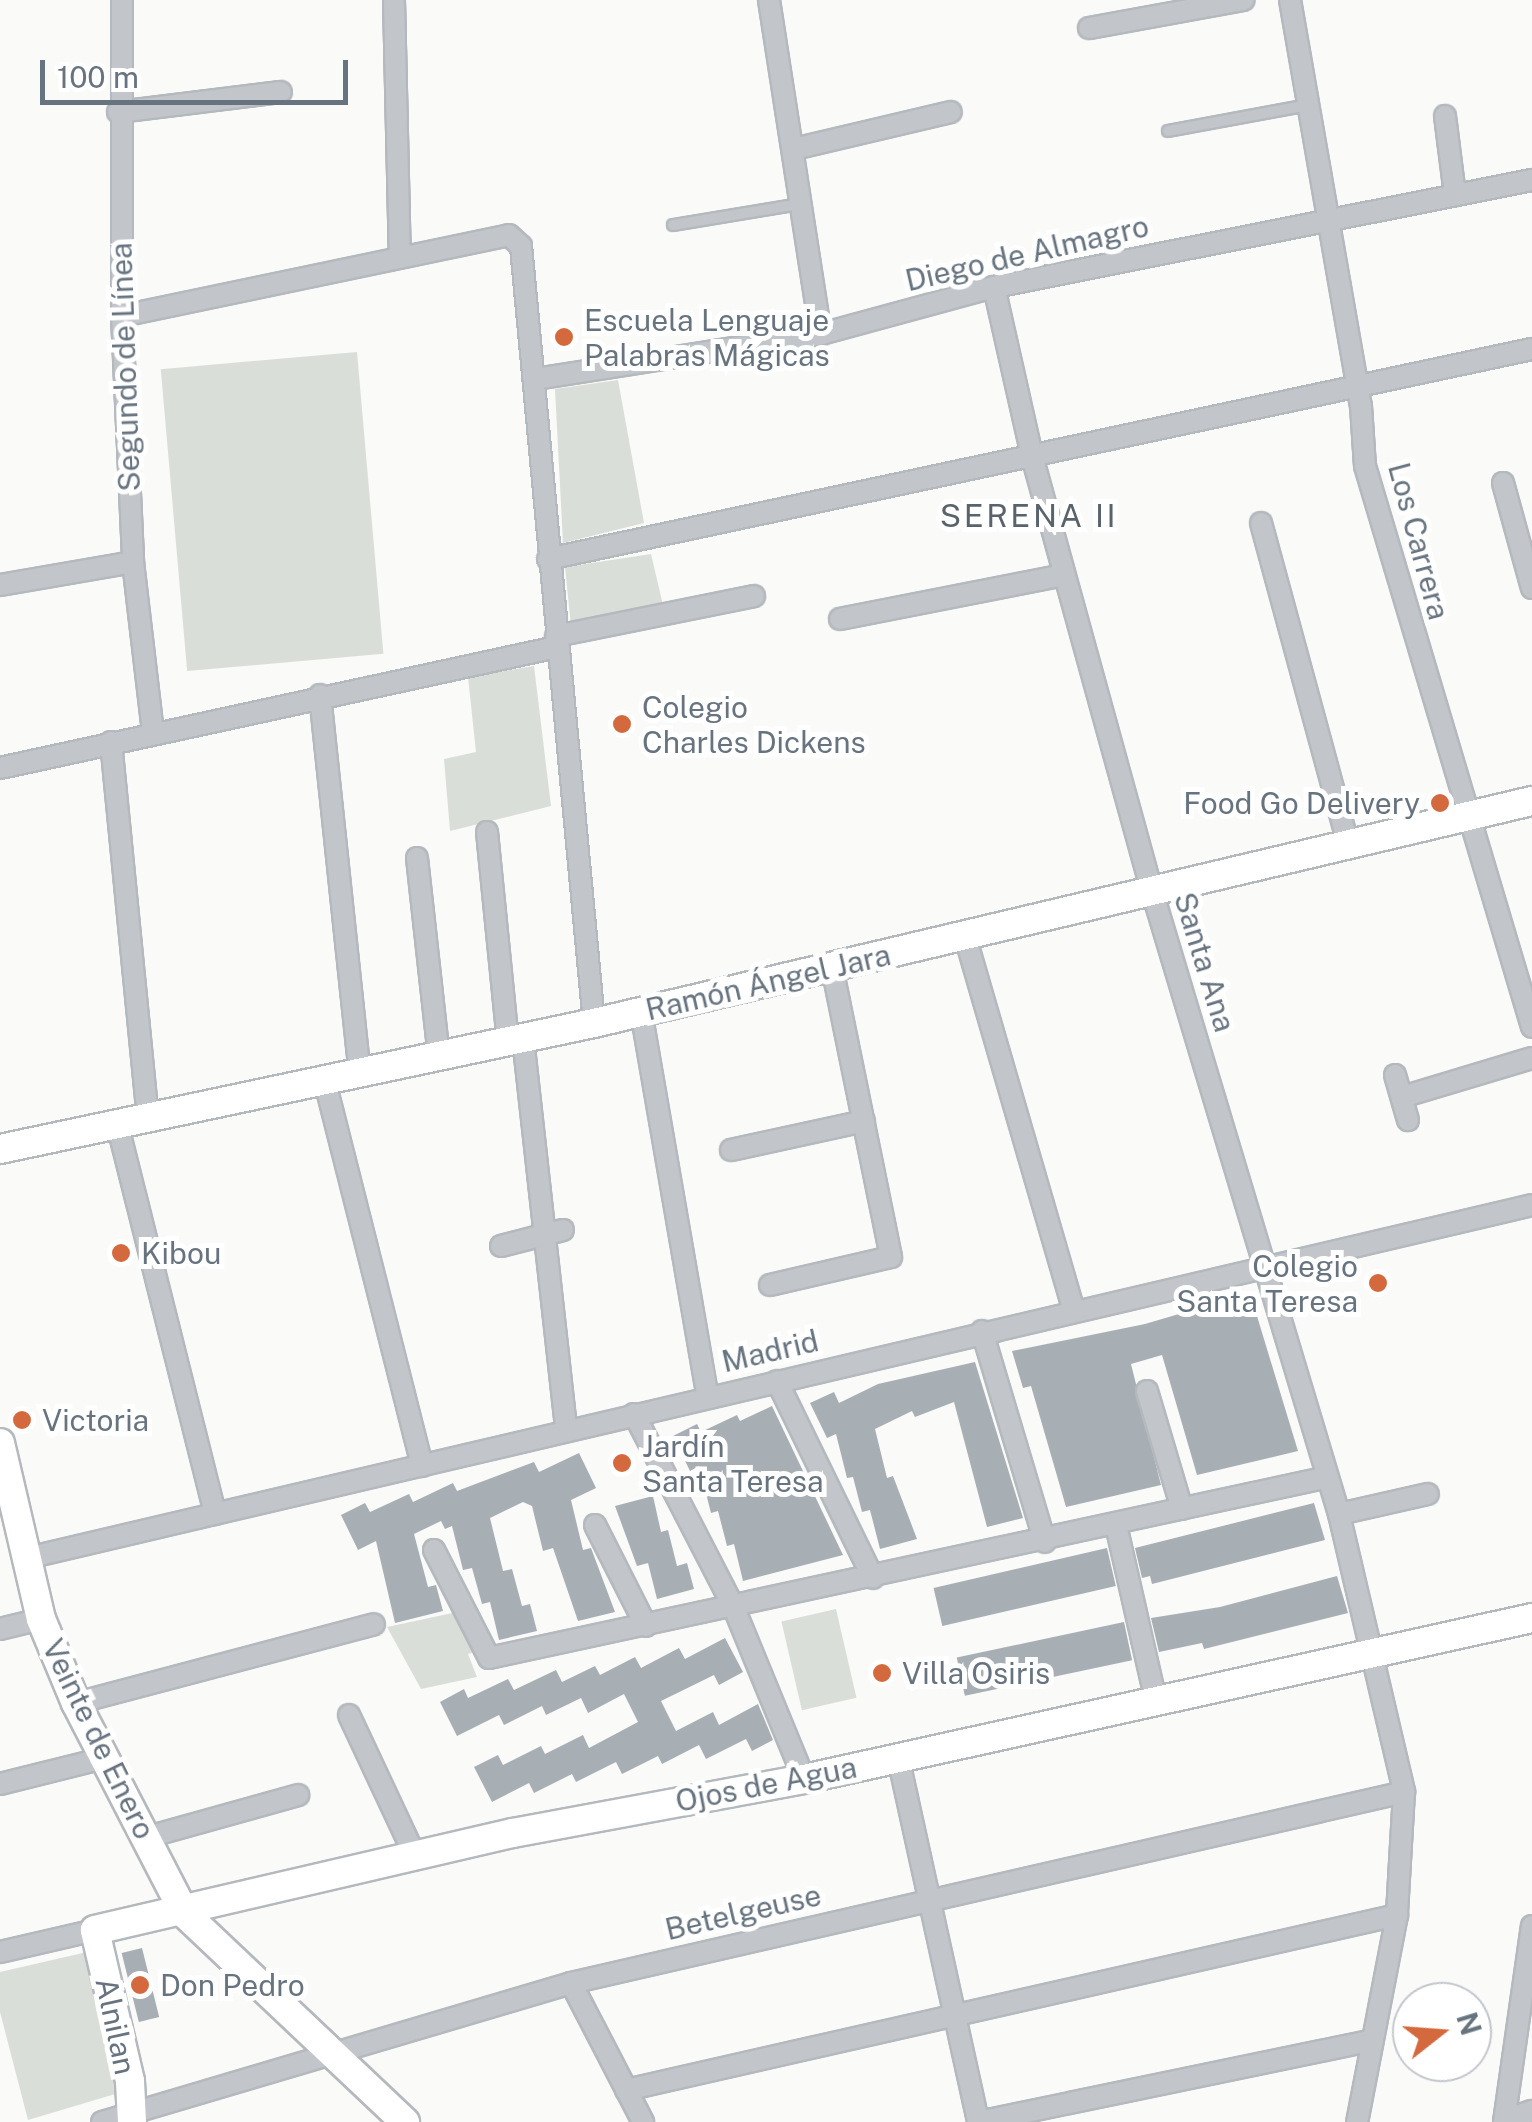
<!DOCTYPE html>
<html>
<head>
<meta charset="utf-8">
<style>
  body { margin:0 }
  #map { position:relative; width:1532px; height:2122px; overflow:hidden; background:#fafaf8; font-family:"Public Sans",sans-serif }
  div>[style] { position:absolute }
  .green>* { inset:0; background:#daded8; transform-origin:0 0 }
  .building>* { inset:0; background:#a7aeb4; transform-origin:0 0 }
  .roads { filter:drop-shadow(2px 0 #b4b9be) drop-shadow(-2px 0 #b4b9be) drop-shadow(0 2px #b4b9be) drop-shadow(0 -2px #b4b9be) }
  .lane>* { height:10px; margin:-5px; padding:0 5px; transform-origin:5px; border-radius:5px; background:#c2c5c9 }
  .street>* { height:20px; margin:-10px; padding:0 10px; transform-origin:10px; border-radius:10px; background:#c2c5c9 }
  .secondary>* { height:28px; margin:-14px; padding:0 14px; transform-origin:14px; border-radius:14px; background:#fff }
  .dots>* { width:28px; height:28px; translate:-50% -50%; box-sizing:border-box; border:5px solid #fff; border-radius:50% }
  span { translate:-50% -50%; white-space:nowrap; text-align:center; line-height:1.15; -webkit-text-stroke:10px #fff; paint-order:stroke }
  .street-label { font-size:30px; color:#677480 }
  .poi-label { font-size:30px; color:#677480 }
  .left { translate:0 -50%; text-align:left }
  .right { translate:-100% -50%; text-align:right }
  .neighbourhood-label { font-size:32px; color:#59636c; letter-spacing:2.5px }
  .north { position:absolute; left:1392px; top:1982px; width:100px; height:100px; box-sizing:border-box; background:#fff; border:2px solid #c2c7cc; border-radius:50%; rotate:73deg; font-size:28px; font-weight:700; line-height:40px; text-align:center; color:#677480 }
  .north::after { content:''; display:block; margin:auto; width:35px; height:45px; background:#d4693e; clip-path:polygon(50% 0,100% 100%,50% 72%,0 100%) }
  .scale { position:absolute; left:40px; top:60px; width:308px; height:45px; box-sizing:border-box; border:5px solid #677480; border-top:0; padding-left:12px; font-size:30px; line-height:35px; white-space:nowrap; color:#677480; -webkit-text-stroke:8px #fff; paint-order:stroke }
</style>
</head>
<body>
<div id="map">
  <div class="green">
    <i style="left:357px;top:352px;width:303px;height:197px;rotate:85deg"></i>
    <i style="clip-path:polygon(618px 380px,644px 523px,563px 543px,555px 389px)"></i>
    <i style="clip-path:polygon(651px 554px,663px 605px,571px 626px,565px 567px)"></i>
    <i style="clip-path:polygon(534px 666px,551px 806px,450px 831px,444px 759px,476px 752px,468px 677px)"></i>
    <i style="left:836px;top:1609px;width:91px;height:56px;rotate:77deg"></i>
    <i style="clip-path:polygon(457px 1612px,478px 1651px,468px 1654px,477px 1677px,421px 1689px,387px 1627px)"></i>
    <i style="clip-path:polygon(87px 1952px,122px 2092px,28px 2120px,0 2012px,0 1972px)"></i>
  </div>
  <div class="building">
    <i style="clip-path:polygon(1250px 1293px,1298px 1451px,1197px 1475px,1162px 1355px,1131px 1364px,1161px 1485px,1066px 1507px,1031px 1386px,1023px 1388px,1012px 1351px,1145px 1324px)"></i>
    <i style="clip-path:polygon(975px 1362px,1023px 1518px,987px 1527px,954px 1402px,915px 1417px,912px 1411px,875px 1429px,887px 1478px,893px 1476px,917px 1539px,880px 1549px,870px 1510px,862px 1512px,853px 1477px,847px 1478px,836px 1434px,827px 1438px,810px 1403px,834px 1392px,839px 1403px,878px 1384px)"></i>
    <i style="clip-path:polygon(772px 1406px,843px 1555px,743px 1581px,734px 1544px,727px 1546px,718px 1511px,711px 1513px,699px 1466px,690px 1471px,673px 1436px,697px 1424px,701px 1432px,737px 1415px,740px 1421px)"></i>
    <i style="clip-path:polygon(579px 1453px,596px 1488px,571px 1500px,583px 1550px,591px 1548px,615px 1612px,578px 1621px,553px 1548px,543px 1551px,532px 1506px,523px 1502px,490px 1518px,503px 1571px,512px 1569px,522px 1606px,530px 1604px,537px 1631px,499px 1640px,490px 1602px,482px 1604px,472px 1568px,463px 1570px,452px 1526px,445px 1529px,441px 1521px,414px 1534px,428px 1587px,436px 1585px,443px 1611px,395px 1623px,376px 1541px,358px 1550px,341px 1515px,365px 1503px,370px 1512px,409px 1494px,413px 1502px,453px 1483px,457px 1491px,534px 1462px,539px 1472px)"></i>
    <i style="clip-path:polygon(653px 1496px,661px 1532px,668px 1530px,677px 1566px,687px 1563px,694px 1589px,657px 1599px,648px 1563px,637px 1566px,615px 1506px)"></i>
    <i style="clip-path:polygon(1314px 1503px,1325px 1540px,1152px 1584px,1150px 1576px,1142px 1578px,1135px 1548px)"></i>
    <i style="left:1107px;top:1548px;width:39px;height:178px;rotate:77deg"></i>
    <i style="clip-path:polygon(1337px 1576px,1348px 1613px,1204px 1649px,1202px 1643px,1159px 1652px,1151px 1618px,1220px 1607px)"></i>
    <i style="left:1124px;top:1622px;width:39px;height:171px;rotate:78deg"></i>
    <i style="clip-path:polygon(725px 1638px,743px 1672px,719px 1685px,714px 1675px,661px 1701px,676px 1731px,713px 1712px,719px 1725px,758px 1704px,773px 1740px,752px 1751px,746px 1739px,706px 1759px,699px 1745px,662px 1764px,658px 1756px,622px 1774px,616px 1762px,576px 1782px,572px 1774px,534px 1793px,529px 1783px,492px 1802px,474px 1767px,498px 1755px,503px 1765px,541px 1746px,545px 1754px,583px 1735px,589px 1748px,638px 1722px,624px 1694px,588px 1713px,581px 1698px,546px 1715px,542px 1706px,504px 1725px,499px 1715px,457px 1736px,440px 1702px,464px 1689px,468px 1698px,508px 1679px,514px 1690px,556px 1670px,562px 1682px,595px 1666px,600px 1675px,635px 1657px,641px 1668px,679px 1648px,685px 1659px)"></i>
    <i style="left:142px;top:1948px;width:71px;height:21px;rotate:76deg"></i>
  </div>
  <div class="roads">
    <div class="lane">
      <i style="left:1168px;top:131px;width:142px;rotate:-10.5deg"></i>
      <i style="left:673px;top:225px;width:129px;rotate:-9.4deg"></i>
    </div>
    <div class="street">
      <i style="left:122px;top:0;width:316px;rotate:90deg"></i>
      <i style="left:122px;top:316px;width:246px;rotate:87.4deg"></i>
      <i style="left:133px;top:562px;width:172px;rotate:83.3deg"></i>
      <i style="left:394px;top:0;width:257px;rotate:88.7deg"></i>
      <i style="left:769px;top:0;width:338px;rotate:81.2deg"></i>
      <i style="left:1290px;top:0;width:412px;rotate:80.1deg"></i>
      <i style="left:1361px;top:406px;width:60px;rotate:86.2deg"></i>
      <i style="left:1365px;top:466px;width:585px;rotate:73.42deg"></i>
      <i style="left:1089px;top:28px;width:157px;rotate:-10.3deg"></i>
      <i style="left:118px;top:112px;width:164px;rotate:-7deg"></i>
      <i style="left:1445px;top:116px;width:80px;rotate:82.8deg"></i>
      <i style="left:794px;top:149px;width:161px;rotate:-13.3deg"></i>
      <i style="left:994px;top:287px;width:173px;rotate:77.3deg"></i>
      <i style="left:1032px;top:456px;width:451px;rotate:74.6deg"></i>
      <i style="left:1152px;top:891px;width:650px;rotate:73.29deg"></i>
      <i style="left:1339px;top:1514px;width:285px;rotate:76.8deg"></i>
      <i style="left:1404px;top:1792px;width:123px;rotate:93.3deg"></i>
      <i style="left:1397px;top:1915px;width:211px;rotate:100.9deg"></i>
      <i style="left:122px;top:316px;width:395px;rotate:-11.8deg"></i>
      <i style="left:509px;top:235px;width:16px;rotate:43deg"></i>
      <i style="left:521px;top:246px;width:780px;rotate:84.63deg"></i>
      <i style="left:535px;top:379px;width:290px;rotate:-8.9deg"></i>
      <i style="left:821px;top:334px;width:179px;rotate:-15.2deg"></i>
      <i style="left:994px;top:287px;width:549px;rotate:-11.25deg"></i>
      <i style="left:1503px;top:483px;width:109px;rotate:74.6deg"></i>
      <i style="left:1261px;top:523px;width:333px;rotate:74.8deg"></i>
      <i style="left:548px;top:559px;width:1006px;rotate:-12.05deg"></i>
      <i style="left:0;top:585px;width:135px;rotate:-9.8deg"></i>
      <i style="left:840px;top:619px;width:228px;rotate:-11.1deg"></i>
      <i style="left:556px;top:636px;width:202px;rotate:-11.4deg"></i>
      <i style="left:320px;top:695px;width:381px;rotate:84deg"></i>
      <i style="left:111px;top:742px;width:381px;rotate:84.4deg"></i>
      <i style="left:0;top:768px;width:570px;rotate:-12.26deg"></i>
      <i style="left:487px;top:832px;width:211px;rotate:84.3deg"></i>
      <i style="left:417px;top:858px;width:200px;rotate:83.7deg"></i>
      <i style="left:965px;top:936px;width:390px;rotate:73.8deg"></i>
      <i style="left:641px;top:1011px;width:392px;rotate:80.2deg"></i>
      <i style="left:523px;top:1038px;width:394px;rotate:83.7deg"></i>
      <i style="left:1395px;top:1075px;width:47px;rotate:73.9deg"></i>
      <i style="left:325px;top:1082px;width:396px;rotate:75.8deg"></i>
      <i style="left:1402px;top:1097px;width:136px;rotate:-16.7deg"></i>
      <i style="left:118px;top:1127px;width:399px;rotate:75.9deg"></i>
      <i style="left:731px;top:1150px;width:136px;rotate:-12.3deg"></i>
      <i style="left:501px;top:1246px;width:64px;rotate:-14.5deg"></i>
      <i style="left:770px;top:1285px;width:124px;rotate:-13deg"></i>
      <i style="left:891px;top:1257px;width:295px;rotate:-101.5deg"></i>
      <i style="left:982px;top:1331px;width:220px;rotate:73.4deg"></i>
      <i style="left:777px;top:1381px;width:219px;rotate:64deg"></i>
      <i style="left:1147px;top:1391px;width:123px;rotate:73.5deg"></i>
      <i style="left:634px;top:1414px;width:218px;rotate:62.7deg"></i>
      <i style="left:734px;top:1608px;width:185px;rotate:67.7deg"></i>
      <i style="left:1339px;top:1514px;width:91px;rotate:-12.7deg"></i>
      <i style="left:595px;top:1525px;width:113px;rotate:63.2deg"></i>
      <i style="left:1116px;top:1525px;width:176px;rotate:77.2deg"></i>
      <i style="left:434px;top:1550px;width:121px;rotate:63deg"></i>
      <i style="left:489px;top:1658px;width:858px;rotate:-12.17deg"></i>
      <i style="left:23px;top:1559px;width:1550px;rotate:-13.2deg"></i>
      <i style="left:0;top:1629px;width:42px;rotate:-13.7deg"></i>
      <i style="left:76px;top:1703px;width:308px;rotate:-14.8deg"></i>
      <i style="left:349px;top:1715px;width:156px;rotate:64.9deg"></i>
      <i style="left:898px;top:1757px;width:374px;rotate:77.6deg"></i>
      <i style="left:0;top:1784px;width:107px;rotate:-14deg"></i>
      <i style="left:148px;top:1837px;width:156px;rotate:-15.6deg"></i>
      <i style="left:0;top:1952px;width:98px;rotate:-13deg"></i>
      <i style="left:571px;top:1983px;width:157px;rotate:62.6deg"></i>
      <i style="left:626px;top:2090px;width:791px;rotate:-12.79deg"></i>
      <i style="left:1504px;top:2121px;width:30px;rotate:-20deg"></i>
      <i style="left:102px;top:2122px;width:489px;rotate:-16.5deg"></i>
      <i style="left:571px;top:1983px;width:855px;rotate:-12.91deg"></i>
      <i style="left:978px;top:2122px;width:403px;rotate:-11.7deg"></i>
      <i style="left:1504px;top:2122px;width:198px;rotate:-81.9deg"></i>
    </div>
    <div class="secondary">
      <i style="left:0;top:1149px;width:607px;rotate:-11.98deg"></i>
      <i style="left:594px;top:1023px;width:964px;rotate:-13.32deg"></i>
      <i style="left:0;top:1443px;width:181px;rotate:76.9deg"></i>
      <i style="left:41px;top:1619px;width:91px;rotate:67.4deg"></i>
      <i style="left:76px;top:1703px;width:237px;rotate:62.7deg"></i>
      <i style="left:185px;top:1914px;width:303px;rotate:43.4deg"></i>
      <i style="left:132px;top:2122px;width:41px;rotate:-92.8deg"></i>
      <i style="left:130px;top:2081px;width:155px;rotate:-103.1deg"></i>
      <i style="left:95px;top:1930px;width:429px;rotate:-13.1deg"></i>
      <i style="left:513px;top:1833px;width:296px;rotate:-10.5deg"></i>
      <i style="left:804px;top:1779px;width:746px;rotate:-12.47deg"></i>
    </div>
  </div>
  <div class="dots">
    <i style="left:564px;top:337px;background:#d4693e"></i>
    <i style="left:622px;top:724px;background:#d4693e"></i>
    <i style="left:1440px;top:803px;background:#d4693e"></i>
    <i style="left:121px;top:1253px;background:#d4693e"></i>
    <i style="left:1378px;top:1283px;background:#d4693e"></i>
    <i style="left:22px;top:1420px;background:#d4693e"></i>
    <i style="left:622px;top:1463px;background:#d4693e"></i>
    <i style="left:882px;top:1673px;background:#d4693e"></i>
    <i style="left:140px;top:1985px;background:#d4693e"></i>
  </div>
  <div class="street-label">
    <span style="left:1027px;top:253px;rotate:-13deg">Diego de Almagro</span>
    <span style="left:125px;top:367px;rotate:-92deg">Segundo de Línea</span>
    <span style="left:1419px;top:541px;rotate:75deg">Los Carrera</span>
    <span style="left:1205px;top:962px;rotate:73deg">Santa Ana</span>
    <span style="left:768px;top:982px;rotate:-13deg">Ramón Ángel Jara</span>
    <span style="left:770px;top:1351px;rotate:-13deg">Madrid</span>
    <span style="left:99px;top:1739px;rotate:64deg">Veinte de Enero</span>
    <span style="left:766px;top:1784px;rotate:-11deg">Ojos de Agua</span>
    <span style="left:743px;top:1912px;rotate:-13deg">Betelgeuse</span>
    <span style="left:116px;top:2026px;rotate:78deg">Alnilan</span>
  </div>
  <div class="poi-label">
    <span class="left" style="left:584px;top:337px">Escuela Lenguaje<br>Palabras Mágicas</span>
    <span class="left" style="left:642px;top:724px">Colegio<br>Charles Dickens</span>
    <span class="right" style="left:1420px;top:803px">Food Go Delivery</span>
    <span class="left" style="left:141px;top:1253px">Kibou</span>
    <span class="right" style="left:1358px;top:1283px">Colegio<br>Santa Teresa</span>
    <span class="left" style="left:42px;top:1420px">Victoria</span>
    <span class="left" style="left:642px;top:1463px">Jardín<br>Santa Teresa</span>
    <span class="left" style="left:902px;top:1673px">Villa Osiris</span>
    <span class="left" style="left:160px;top:1985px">Don Pedro</span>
  </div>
  <div class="neighbourhood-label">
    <span style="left:1029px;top:516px">SERENA II</span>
  </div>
  <div class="north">N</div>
  <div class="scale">100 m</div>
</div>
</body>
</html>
